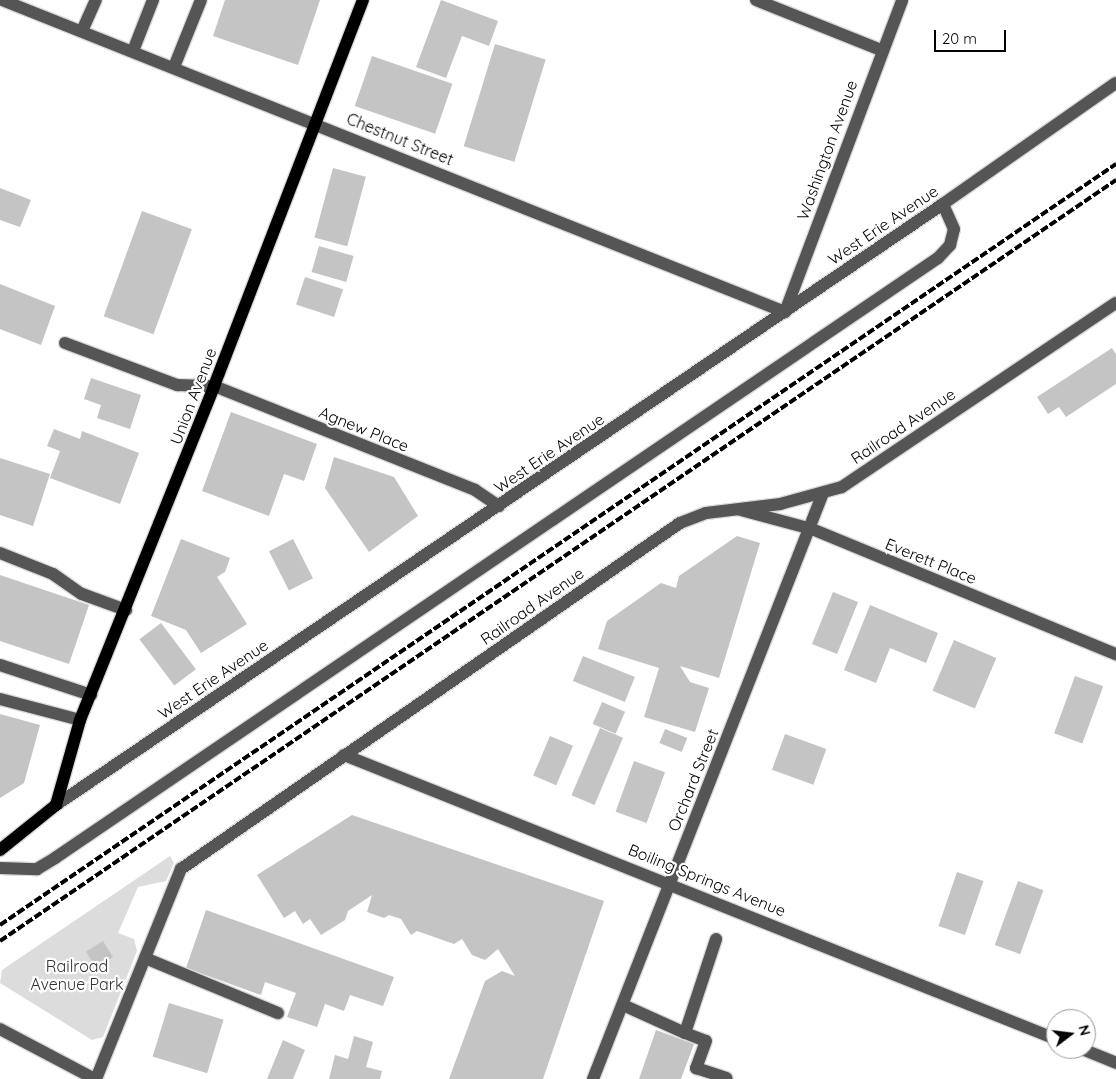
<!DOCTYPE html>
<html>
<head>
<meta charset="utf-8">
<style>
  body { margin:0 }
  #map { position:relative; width:1116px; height:1079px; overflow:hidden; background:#fff; font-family:Quicksand,sans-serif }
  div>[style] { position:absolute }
  .green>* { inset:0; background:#dcdcdc }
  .building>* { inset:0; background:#c4c4c4; transform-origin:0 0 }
  .roads { filter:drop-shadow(1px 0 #dbdbdb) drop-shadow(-1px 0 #dbdbdb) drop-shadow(0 1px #dbdbdb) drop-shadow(0 -1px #dbdbdb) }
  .minor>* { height:12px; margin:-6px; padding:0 6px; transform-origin:6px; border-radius:6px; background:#555 }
  .major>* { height:12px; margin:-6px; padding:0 6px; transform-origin:6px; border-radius:6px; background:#000 }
  .rail>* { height:4px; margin-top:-2px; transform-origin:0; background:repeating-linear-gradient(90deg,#000 0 8px,transparent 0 10.5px) }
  span { translate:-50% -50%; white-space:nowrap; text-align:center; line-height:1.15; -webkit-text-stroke:4.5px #fff; paint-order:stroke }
  .street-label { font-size:16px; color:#000 }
  .park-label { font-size:16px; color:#333 }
  .north { position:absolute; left:1046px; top:1009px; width:50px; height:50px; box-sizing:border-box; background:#fff; border:1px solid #999; border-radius:50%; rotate:75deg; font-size:14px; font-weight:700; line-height:20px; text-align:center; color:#000 }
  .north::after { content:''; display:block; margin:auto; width:18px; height:22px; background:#000; clip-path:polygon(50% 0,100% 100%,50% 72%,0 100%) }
  .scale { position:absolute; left:934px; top:30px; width:72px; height:22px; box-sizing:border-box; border:2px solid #000; border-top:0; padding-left:6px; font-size:15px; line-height:18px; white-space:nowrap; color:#000; -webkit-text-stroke:4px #fff; paint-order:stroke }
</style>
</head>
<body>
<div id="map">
  <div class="green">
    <i style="clip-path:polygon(170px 856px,174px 863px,166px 881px,138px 887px,118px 933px,134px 939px,137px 951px,103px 1037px,92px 1040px,0 983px,2px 970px)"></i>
  </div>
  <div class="building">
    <i style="clip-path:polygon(225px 0,320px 0,298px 65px,213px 36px)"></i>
    <i style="clip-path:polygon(441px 0,498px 21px,489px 46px,462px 36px,446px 78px,416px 67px)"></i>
    <i style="left:495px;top:44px;width:53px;height:107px;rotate:17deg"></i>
    <i style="left:372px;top:56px;width:85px;height:53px;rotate:19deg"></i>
    <i style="left:333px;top:168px;width:34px;height:72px;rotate:15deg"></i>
    <i style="clip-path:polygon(0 188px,31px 200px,20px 227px,0 220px)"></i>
    <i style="left:142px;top:211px;width:53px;height:112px;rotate:20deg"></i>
    <i style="left:319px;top:246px;width:36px;height:27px;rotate:16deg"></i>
    <i style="left:305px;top:277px;width:40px;height:29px;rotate:18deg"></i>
    <i style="clip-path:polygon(0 284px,55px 306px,41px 345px,0 329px)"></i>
    <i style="clip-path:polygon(1112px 348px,1116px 354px,1116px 384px,1066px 417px,1059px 407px,1048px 414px,1037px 397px)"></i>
    <i style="clip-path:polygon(91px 378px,141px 395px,130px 429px,97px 418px,101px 405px,84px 399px)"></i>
    <i style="clip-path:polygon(231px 412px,317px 444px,304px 481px,284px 474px,269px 516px,202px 491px)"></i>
    <i style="clip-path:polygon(54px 429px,80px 439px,82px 431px,139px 453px,120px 504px,50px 478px,60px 451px,47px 446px)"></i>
    <i style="clip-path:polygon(334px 457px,394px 477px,418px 516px,369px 552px,325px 488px)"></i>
    <i style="clip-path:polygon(0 458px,50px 474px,33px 526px,0 515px)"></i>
    <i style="clip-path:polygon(737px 536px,760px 543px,719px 678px,680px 666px,690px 682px,709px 688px,695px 732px,644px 717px,659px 668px,598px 649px,607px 621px,661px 583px,676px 588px,679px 576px)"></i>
    <i style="clip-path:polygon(181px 539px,230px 558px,225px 572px,217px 577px,247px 624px,201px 653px,186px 630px,151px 616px)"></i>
    <i style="left:293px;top:539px;width:44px;height:27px;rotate:63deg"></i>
    <i style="clip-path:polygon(0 575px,89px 605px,69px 664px,0 641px)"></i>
    <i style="left:833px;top:592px;width:27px;height:56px;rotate:22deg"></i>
    <i style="clip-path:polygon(870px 605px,938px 633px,926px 663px,890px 648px,876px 683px,844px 670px)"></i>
    <i style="left:161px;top:623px;width:58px;height:27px;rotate:53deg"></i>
    <i style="left:954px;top:640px;width:46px;height:55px;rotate:23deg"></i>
    <i style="left:583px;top:656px;width:56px;height:27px;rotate:22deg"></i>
    <i style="left:1075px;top:676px;width:30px;height:61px;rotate:20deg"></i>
    <i style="left:602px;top:702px;width:25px;height:24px;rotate:23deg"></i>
    <i style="clip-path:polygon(0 714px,40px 725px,24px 783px,0 798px)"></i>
    <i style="left:600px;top:728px;width:25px;height:73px;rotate:23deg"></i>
    <i style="left:665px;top:729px;width:24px;height:15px;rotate:22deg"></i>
    <i style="left:785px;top:734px;width:44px;height:38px;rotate:20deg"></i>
    <i style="left:550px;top:736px;width:25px;height:43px;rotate:23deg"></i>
    <i style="left:634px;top:761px;width:33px;height:54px;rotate:20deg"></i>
    <i style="clip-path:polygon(352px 815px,604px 901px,543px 1079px,449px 1079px,485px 981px,502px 971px,515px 976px,498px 949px,485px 960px,472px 955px,462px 939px,454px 944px,417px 931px,411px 935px,401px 919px,389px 915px,384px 918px,367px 912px,372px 895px,348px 911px,345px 920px,321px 935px,310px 919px,303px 924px,295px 911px,284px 918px,257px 875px)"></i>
    <i style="left:957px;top:872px;width:28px;height:57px;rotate:19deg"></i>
    <i style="left:1018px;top:881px;width:27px;height:68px;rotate:20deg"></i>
    <i style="clip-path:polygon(206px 910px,394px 977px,383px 1006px,350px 995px,344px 1011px,325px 1004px,317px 1027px,287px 1017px,296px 993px,265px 982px,261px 995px,186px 968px)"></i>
    <i style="left:103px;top:941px;width:19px;height:20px;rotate:58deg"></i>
    <i style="left:169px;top:1003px;width:57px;height:56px;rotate:17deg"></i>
    <i style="clip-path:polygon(656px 1030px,694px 1044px,681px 1079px,639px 1079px)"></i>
    <i style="clip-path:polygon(354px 1036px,373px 1042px,366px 1067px,382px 1071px,380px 1079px,329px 1079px,335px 1055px,348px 1059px)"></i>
    <i style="clip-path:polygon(283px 1040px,305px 1050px,293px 1079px,267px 1079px)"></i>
  </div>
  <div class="roads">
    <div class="minor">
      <i style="left:2px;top:0;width:843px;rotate:21.73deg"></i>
      <i style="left:785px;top:312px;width:333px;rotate:-69.4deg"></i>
      <i style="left:756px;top:0;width:135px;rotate:21.8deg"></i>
      <i style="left:82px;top:31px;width:34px;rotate:-66deg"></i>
      <i style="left:133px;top:51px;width:55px;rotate:-68.6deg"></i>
      <i style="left:174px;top:67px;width:72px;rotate:-68.1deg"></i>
      <i style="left:65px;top:343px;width:120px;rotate:20.6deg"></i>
      <i style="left:177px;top:385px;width:37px;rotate:2deg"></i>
      <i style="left:214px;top:386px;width:281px;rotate:21.7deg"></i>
      <i style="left:475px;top:490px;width:29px;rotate:34deg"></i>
      <i style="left:741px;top:510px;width:73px;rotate:15deg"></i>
      <i style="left:812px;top:529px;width:329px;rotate:22.4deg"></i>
      <i style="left:0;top:553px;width:57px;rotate:21.6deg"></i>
      <i style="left:53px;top:574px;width:35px;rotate:35deg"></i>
      <i style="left:82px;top:594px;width:47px;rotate:20deg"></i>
      <i style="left:0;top:665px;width:96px;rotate:18.2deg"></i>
      <i style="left:0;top:699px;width:83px;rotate:14.7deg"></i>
      <i style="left:344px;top:755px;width:767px;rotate:21.75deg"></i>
      <i style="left:56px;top:805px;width:1071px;rotate:-34.12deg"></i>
      <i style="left:943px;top:204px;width:211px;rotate:-35deg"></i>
      <i style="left:0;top:868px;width:37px;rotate:2deg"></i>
      <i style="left:37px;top:869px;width:21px;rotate:-31deg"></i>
      <i style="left:55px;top:858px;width:1068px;rotate:-34.2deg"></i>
      <i style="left:938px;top:258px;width:18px;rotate:-47deg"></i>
      <i style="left:950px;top:245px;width:16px;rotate:-76deg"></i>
      <i style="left:954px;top:229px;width:27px;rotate:-114deg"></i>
      <i style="left:145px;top:958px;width:144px;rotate:22.5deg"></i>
      <i style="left:623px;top:1005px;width:68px;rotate:24.3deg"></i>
      <i style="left:685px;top:1033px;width:99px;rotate:-71.7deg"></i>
      <i style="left:0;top:1029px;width:107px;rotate:27.8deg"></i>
      <i style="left:685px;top:1033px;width:22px;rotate:21deg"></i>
      <i style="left:706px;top:1041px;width:29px;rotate:110deg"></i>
      <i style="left:696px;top:1068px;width:32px;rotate:18deg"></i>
      <i style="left:1082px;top:1049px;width:37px;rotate:22deg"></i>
      <i style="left:96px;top:1079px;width:227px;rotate:-68deg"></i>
      <i style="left:181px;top:869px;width:607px;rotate:-34.74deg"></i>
      <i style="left:680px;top:523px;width:28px;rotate:-21deg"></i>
      <i style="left:706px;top:513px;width:75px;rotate:-6.9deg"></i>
      <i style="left:780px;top:504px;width:64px;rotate:-15.3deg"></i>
      <i style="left:842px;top:487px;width:330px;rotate:-33.9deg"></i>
      <i style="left:593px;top:1079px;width:630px;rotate:-68.57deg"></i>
    </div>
    <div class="major">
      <i style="left:56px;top:805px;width:88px;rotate:-74.2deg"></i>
      <i style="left:80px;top:720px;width:360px;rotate:-68.1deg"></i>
      <i style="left:214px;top:386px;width:414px;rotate:-68.9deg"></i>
      <i style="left:0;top:850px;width:72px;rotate:-38.8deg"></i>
    </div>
  </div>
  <div class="rail">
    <i style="left:0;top:925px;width:1351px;rotate:-34.29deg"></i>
    <i style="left:0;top:941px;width:1351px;rotate:-34.29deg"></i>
  </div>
  <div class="street-label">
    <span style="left:400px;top:139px;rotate:22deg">Chestnut Street</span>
    <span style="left:827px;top:150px;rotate:-70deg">Washington Avenue</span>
    <span style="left:883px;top:225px;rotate:-34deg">West Erie Avenue</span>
    <span style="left:193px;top:396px;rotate:-69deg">Union Avenue</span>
    <span style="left:903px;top:426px;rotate:-34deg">Railroad Avenue</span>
    <span style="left:364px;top:429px;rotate:22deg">Agnew Place</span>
    <span style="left:549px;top:453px;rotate:-34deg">West Erie Avenue</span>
    <span style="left:931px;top:561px;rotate:22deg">Everett Place</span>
    <span style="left:532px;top:606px;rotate:-35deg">Railroad Avenue</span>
    <span style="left:213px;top:679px;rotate:-34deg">West Erie Avenue</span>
    <span style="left:693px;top:780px;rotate:-68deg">Orchard Street</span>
    <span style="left:707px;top:880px;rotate:22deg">Boiling Springs Avenue</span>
  </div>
  <div class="park-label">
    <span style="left:77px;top:975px">Railroad<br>Avenue Park</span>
  </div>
  <div class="north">N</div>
  <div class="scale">20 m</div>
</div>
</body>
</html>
